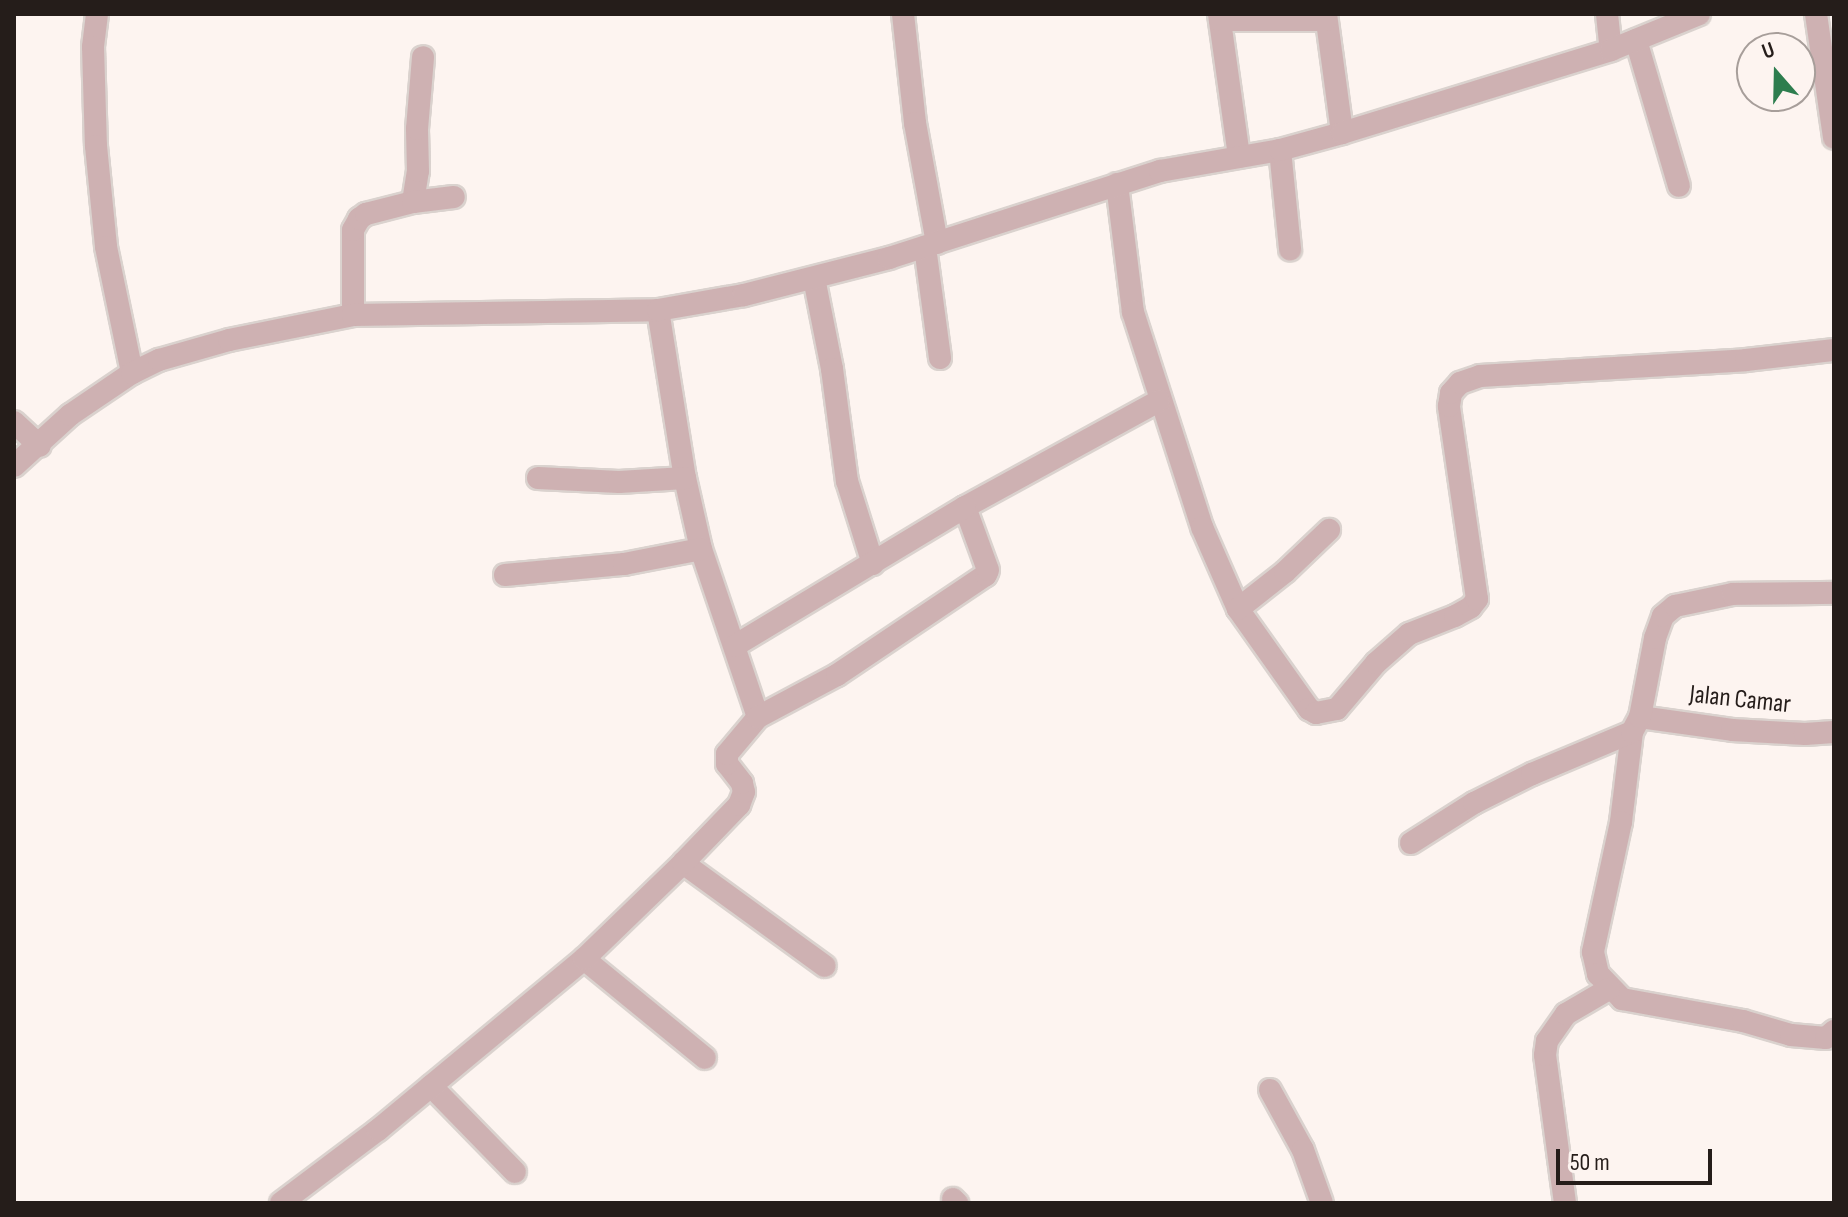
<!DOCTYPE html>
<html>
<head>
<meta charset="utf-8">
<style>
  body { margin:0 }
  #map { position:relative; width:1848px; height:1217px; overflow:hidden; background:#fdf4f0; font-family:"Sofia Sans Condensed",sans-serif }
  div>[style] { position:absolute }
  .roads { filter:drop-shadow(2px 0 #dad2ce) drop-shadow(-2px 0 #dad2ce) drop-shadow(0 2px #dad2ce) drop-shadow(0 -2px #dad2ce) }
  .minor>* { height:22px; margin:-11px; padding:0 11px; transform-origin:11px; border-radius:11px; background:#ceb1b2 }
  span { translate:-50% -50%; white-space:nowrap; text-align:center; line-height:1.15; -webkit-text-stroke:6px #fdf4f0; paint-order:stroke }
  .street-label { font-size:26px; color:#251d1a }
  .frame { position:absolute; inset:0; border:16px solid #251d1a; pointer-events:none }
  .north { position:absolute; left:1736px; top:32px; width:80px; height:80px; box-sizing:border-box; background:#fdf4f0; border:2px solid #a79e9a; border-radius:50%; rotate:340deg; font-size:22px; font-weight:700; line-height:32px; text-align:center; color:#251d1a }
  .north::after { content:''; display:block; margin:auto; width:28px; height:36px; background:#2d7d4e; clip-path:polygon(50% 0,100% 100%,50% 72%,0 100%) }
  .scale { position:absolute; left:1556px; top:1149px; width:156px; height:36px; box-sizing:border-box; border:4px solid #251d1a; border-top:0; padding-left:10px; font-size:24px; line-height:28px; white-space:nowrap; color:#251d1a; -webkit-text-stroke:6px #fdf4f0; paint-order:stroke }
</style>
</head>
<body>
<div id="map">
  <div class="roads">
    <div class="minor">
      <i style="left:97px;top:14px;width:33px;rotate:97deg"></i>
      <i style="left:93px;top:47px;width:99px;rotate:88.3deg"></i>
      <i style="left:96px;top:146px;width:101px;rotate:84.3deg"></i>
      <i style="left:106px;top:247px;width:129px;rotate:78.3deg"></i>
      <i style="left:903px;top:14px;width:110px;rotate:83.7deg"></i>
      <i style="left:915px;top:123px;width:122px;rotate:79.6deg"></i>
      <i style="left:1219px;top:14px;width:144px;rotate:82deg"></i>
      <i style="left:1326px;top:14px;width:120px;rotate:82.3deg"></i>
      <i style="left:1607px;top:14px;width:36px;rotate:84deg"></i>
      <i style="left:1816px;top:14px;width:125px;rotate:81.7deg"></i>
      <i style="left:1220px;top:20px;width:106px"></i>
      <i style="left:1636px;top:40px;width:152px;rotate:73.6deg"></i>
      <i style="left:1280px;top:150px;width:100px;rotate:84.2deg"></i>
      <i style="left:1117px;top:184px;width:129px;rotate:82.9deg"></i>
      <i style="left:1133px;top:312px;width:226px;rotate:72.2deg"></i>
      <i style="left:1202px;top:527px;width:90px;rotate:66.3deg"></i>
      <i style="left:1238px;top:609px;width:123px;rotate:54.6deg"></i>
      <i style="left:1309px;top:709px;width:8px;rotate:30deg"></i>
      <i style="left:1316px;top:713px;width:21px;rotate:-11deg"></i>
      <i style="left:1337px;top:709px;width:60px;rotate:-49.7deg"></i>
      <i style="left:1376px;top:663px;width:44px;rotate:-41.3deg"></i>
      <i style="left:1409px;top:634px;width:49px;rotate:-21.4deg"></i>
      <i style="left:1455px;top:616px;width:18px;rotate:-29deg"></i>
      <i style="left:1471px;top:607px;width:10px;rotate:-53deg"></i>
      <i style="left:1477px;top:599px;width:195px;rotate:-98.3deg"></i>
      <i style="left:1449px;top:406px;width:13px;rotate:-81deg"></i>
      <i style="left:1451px;top:393px;width:13px;rotate:-48deg"></i>
      <i style="left:1460px;top:383px;width:21px;rotate:-19deg"></i>
      <i style="left:1480px;top:376px;width:266px;rotate:-3.4deg"></i>
      <i style="left:1746px;top:360px;width:89px;rotate:-6.5deg"></i>
      <i style="left:413px;top:202px;width:31px;rotate:-81deg"></i>
      <i style="left:418px;top:171px;width:42px;rotate:-91.4deg"></i>
      <i style="left:417px;top:129px;width:72px;rotate:-85.2deg"></i>
      <i style="left:925px;top:247px;width:112px;rotate:82.3deg"></i>
      <i style="left:814px;top:278px;width:93px;rotate:78.8deg"></i>
      <i style="left:832px;top:369px;width:113px;rotate:82.4deg"></i>
      <i style="left:847px;top:481px;width:87px;rotate:72.6deg"></i>
      <i style="left:658px;top:310px;width:170px;rotate:80.9deg"></i>
      <i style="left:685px;top:478px;width:73px;rotate:77.3deg"></i>
      <i style="left:701px;top:549px;width:177px;rotate:71.3deg"></i>
      <i style="left:353px;top:315px;width:85px;rotate:-90deg"></i>
      <i style="left:353px;top:230px;width:13px;rotate:-61deg"></i>
      <i style="left:359px;top:219px;width:9px;rotate:-36deg"></i>
      <i style="left:366px;top:214px;width:49px;rotate:-14.3deg"></i>
      <i style="left:413px;top:202px;width:41px;rotate:-7deg"></i>
      <i style="left:14px;top:422px;width:35px;rotate:43deg"></i>
      <i style="left:14px;top:466px;width:76px;rotate:-42.3deg"></i>
      <i style="left:70px;top:415px;width:75px;rotate:-34.1deg"></i>
      <i style="left:132px;top:373px;width:30px;rotate:-26deg"></i>
      <i style="left:159px;top:360px;width:73px;rotate:-15.9deg"></i>
      <i style="left:229px;top:340px;width:126px;rotate:-11.4deg"></i>
      <i style="left:353px;top:315px;width:305px;rotate:-0.9deg"></i>
      <i style="left:658px;top:310px;width:87px;rotate:-9.9deg"></i>
      <i style="left:744px;top:295px;width:150px;rotate:-14.3deg"></i>
      <i style="left:889px;top:258px;width:285px;rotate:-17.8deg"></i>
      <i style="left:1160px;top:171px;width:122px;rotate:-9.9deg"></i>
      <i style="left:1280px;top:150px;width:64px;rotate:-15.3deg"></i>
      <i style="left:1342px;top:133px;width:282px;rotate:-17.1deg"></i>
      <i style="left:1611px;top:50px;width:95px;rotate:-22.2deg"></i>
      <i style="left:538px;top:478px;width:81px;rotate:2.8deg"></i>
      <i style="left:619px;top:482px;width:66px;rotate:-3.5deg"></i>
      <i style="left:965px;top:507px;width:221px;rotate:-28.7deg"></i>
      <i style="left:505px;top:575px;width:120px;rotate:-5.3deg"></i>
      <i style="left:624px;top:564px;width:78px;rotate:-11deg"></i>
      <i style="left:1238px;top:609px;width:60px;rotate:-38.2deg"></i>
      <i style="left:1285px;top:572px;width:61px;rotate:-43.7deg"></i>
      <i style="left:1640px;top:717px;width:93px;rotate:8deg"></i>
      <i style="left:1732px;top:730px;width:73px;rotate:3.1deg"></i>
      <i style="left:1805px;top:734px;width:29px;rotate:-4deg"></i>
      <i style="left:1632px;top:732px;width:91px;rotate:97deg"></i>
      <i style="left:1621px;top:822px;width:133px;rotate:102.2deg"></i>
      <i style="left:1593px;top:952px;width:23px;rotate:77deg"></i>
      <i style="left:1598px;top:974px;width:35px;rotate:46deg"></i>
      <i style="left:1622px;top:999px;width:123px;rotate:10.3deg"></i>
      <i style="left:1743px;top:1021px;width:50px;rotate:16.3deg"></i>
      <i style="left:1791px;top:1035px;width:35px;rotate:5deg"></i>
      <i style="left:1826px;top:1038px;width:11px;rotate:-41deg"></i>
      <i style="left:1411px;top:843px;width:75px;rotate:-32.4deg"></i>
      <i style="left:1474px;top:803px;width:65px;rotate:-26.6deg"></i>
      <i style="left:1532px;top:774px;width:108px;rotate:-22.8deg"></i>
      <i style="left:1632px;top:732px;width:17px;rotate:-62deg"></i>
      <i style="left:1640px;top:717px;width:80px;rotate:-79.2deg"></i>
      <i style="left:1655px;top:638px;width:23px;rotate:-70deg"></i>
      <i style="left:1663px;top:616px;width:16px;rotate:-40deg"></i>
      <i style="left:1675px;top:606px;width:59px;rotate:-11.7deg"></i>
      <i style="left:1733px;top:594px;width:101px;rotate:-0.6deg"></i>
      <i style="left:683px;top:863px;width:175px;rotate:36deg"></i>
      <i style="left:584px;top:959px;width:156px;rotate:39.3deg"></i>
      <i style="left:431px;top:1086px;width:120px;rotate:45.7deg"></i>
      <i style="left:1270px;top:1090px;width:68px;rotate:61.2deg"></i>
      <i style="left:1303px;top:1150px;width:56px;rotate:70.3deg"></i>
      <i style="left:953px;top:1199px;width:6px;rotate:45deg"></i>
      <i style="left:281px;top:1203px;width:121px;rotate:-37deg"></i>
      <i style="left:378px;top:1130px;width:268px;rotate:-39.7deg"></i>
      <i style="left:584px;top:959px;width:138px;rotate:-44.1deg"></i>
      <i style="left:683px;top:863px;width:81px;rotate:-46deg"></i>
      <i style="left:739px;top:805px;width:14px;rotate:-69deg"></i>
      <i style="left:744px;top:792px;width:9px;rotate:-103deg"></i>
      <i style="left:742px;top:783px;width:24px;rotate:-128deg"></i>
      <i style="left:727px;top:764px;width:10px;rotate:-90deg"></i>
      <i style="left:727px;top:754px;width:48px;rotate:-50deg"></i>
      <i style="left:758px;top:717px;width:89px;rotate:-28deg"></i>
      <i style="left:837px;top:675px;width:179px;rotate:-33.9deg"></i>
      <i style="left:986px;top:575px;width:5px;rotate:-68deg"></i>
      <i style="left:988px;top:570px;width:67px;rotate:-110.1deg"></i>
      <i style="left:965px;top:507px;width:269px;rotate:148.9deg"></i>
      <i style="left:1565px;top:1203px;width:149px;rotate:-97.7deg"></i>
      <i style="left:1545px;top:1055px;width:14px;rotate:-82deg"></i>
      <i style="left:1547px;top:1041px;width:33px;rotate:-55deg"></i>
      <i style="left:1566px;top:1014px;width:50px;rotate:-30.2deg"></i>
    </div>
  </div>
  <div class="street-label">
    <span style="left:1740px;top:700px;rotate:6deg">Jalan Camar</span>
  </div>
  <div class="frame"></div>
  <div class="north">U</div>
  <div class="scale">50 m</div>
</div>
</body>
</html>
